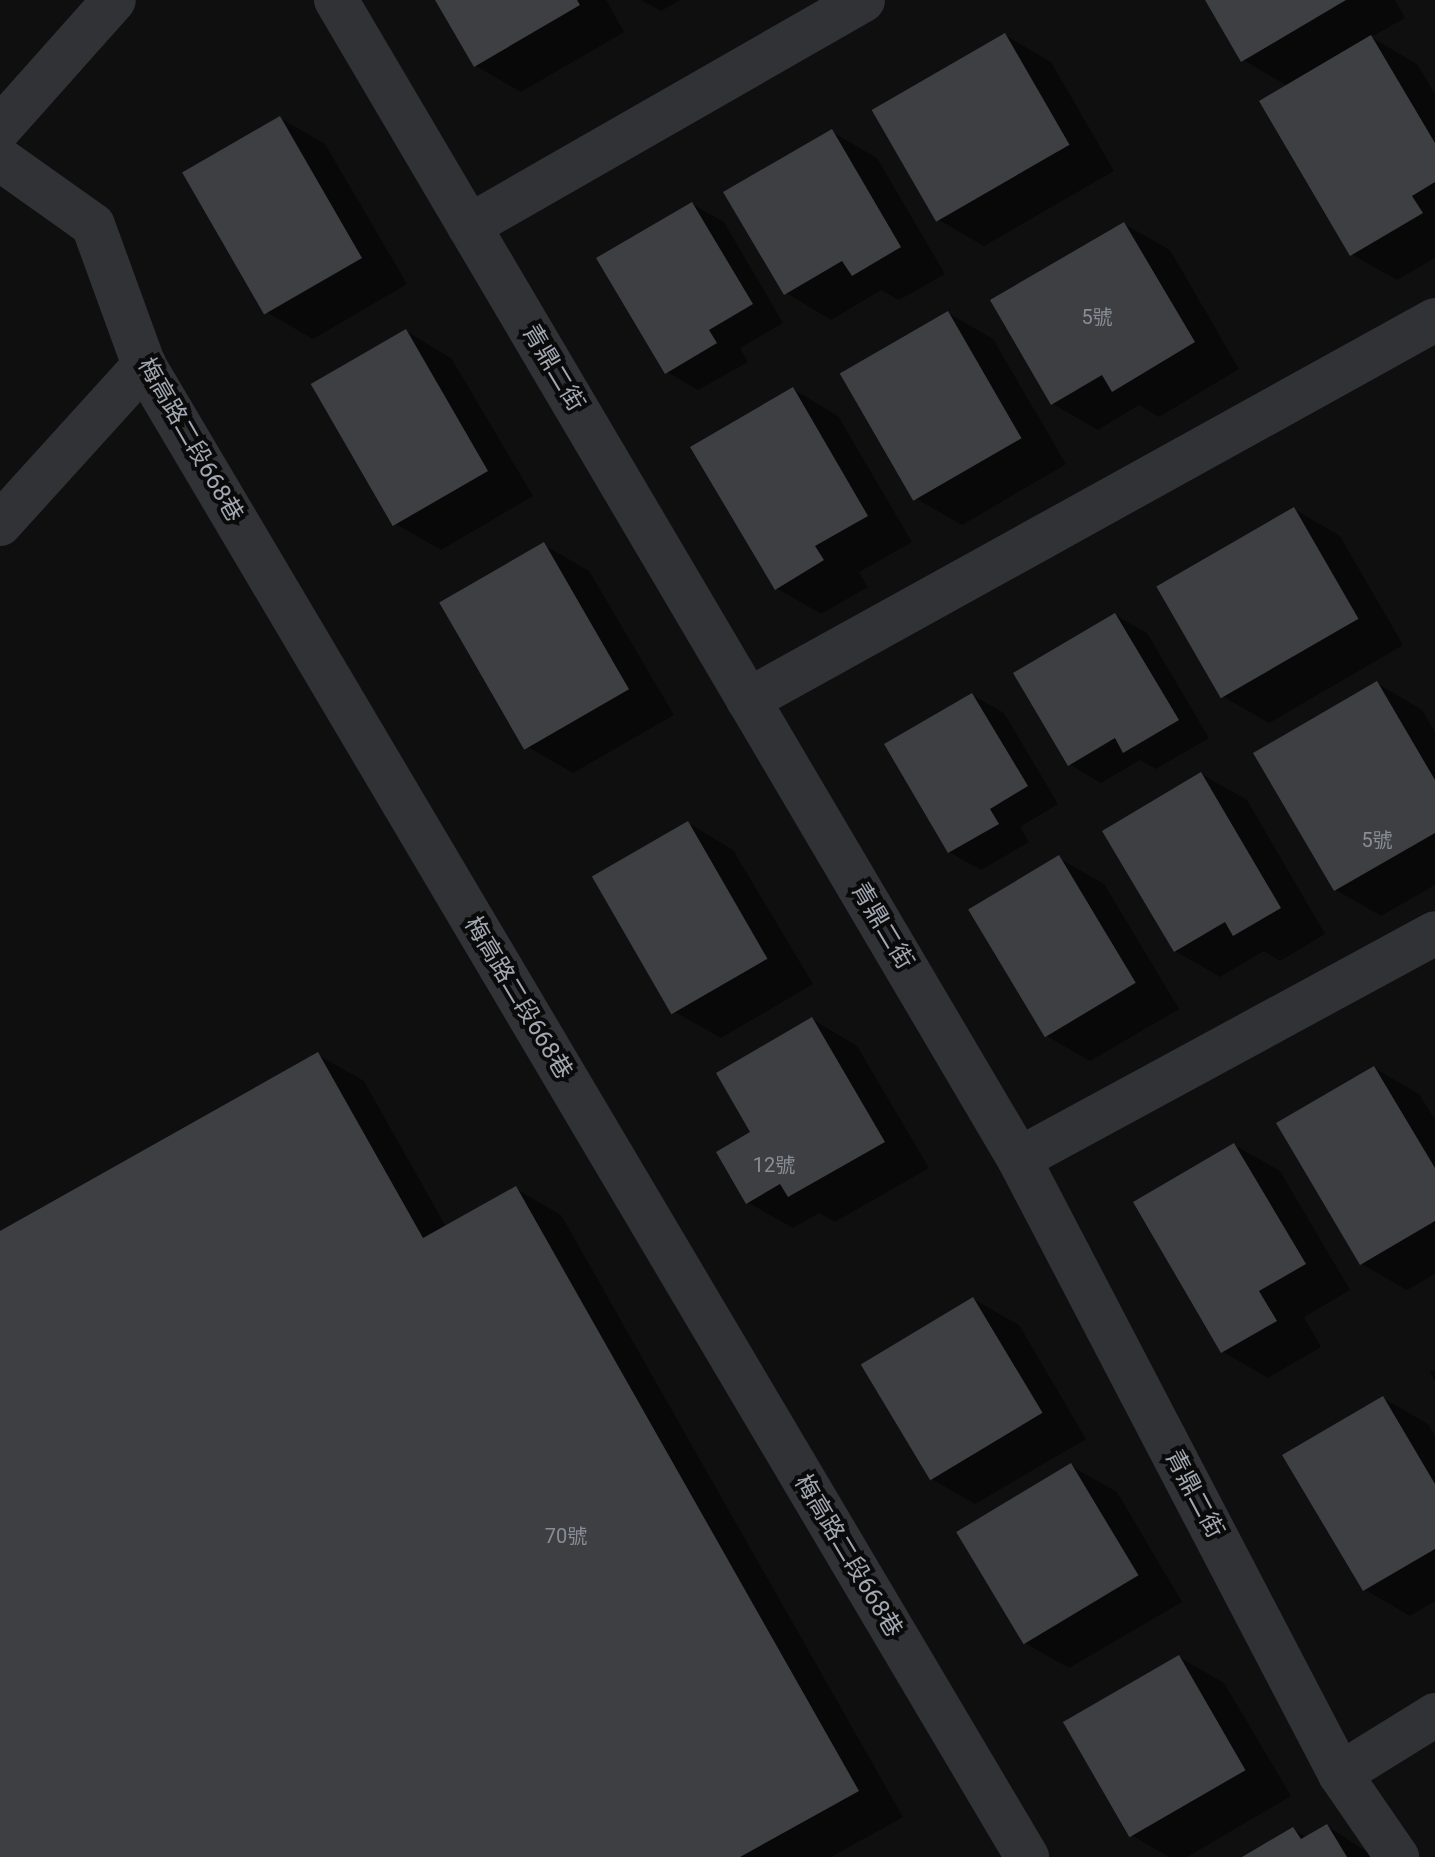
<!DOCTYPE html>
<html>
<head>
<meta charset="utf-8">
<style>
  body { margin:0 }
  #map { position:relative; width:1435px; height:1857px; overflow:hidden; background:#0f0f10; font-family:Roboto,"Noto Sans TC",sans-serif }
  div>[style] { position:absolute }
  .shadow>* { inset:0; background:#0007 }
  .building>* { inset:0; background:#3e3f43; transform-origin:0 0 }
  .minor>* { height:44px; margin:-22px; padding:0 22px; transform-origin:22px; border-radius:22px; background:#303235 }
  span { translate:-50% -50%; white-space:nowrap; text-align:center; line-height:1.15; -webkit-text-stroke:8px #0a0a0b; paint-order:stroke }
  .number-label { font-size:20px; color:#888e96 }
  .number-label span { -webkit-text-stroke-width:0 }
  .street-label { font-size:24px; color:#a1a8b1 }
</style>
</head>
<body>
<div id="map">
  <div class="shadow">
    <i style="clip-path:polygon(437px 0,606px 0,624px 32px,521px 92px,476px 66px)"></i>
    <i style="clip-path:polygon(641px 0,680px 0,661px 11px)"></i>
    <i style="clip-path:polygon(1207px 0,1395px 0,1405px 18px,1371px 37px,1417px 64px,1435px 94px,1435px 258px,1397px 280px,1351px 254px,1288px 86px,1243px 60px)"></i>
    <i style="clip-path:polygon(1005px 35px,1051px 62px,1114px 171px,984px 246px,939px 220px)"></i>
    <i style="clip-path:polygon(280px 118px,325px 144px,407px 284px,313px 339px,268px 313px)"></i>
    <i style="clip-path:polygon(832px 132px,877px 158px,945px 274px,899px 300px,881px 290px,831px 320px,786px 293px)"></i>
    <i style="clip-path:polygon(692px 204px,724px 222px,783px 323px,740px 348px,748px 362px,698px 390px,667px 372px)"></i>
    <i style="clip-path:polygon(1124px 224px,1170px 250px,1239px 369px,1159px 417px,1139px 405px,1098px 430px,1053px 404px)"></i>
    <i style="clip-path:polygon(948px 313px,993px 339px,1066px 464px,962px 525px,917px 499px)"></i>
    <i style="clip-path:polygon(406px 331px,451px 358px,533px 496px,441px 550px,396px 524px)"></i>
    <i style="clip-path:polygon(793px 389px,838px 416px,912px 542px,859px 572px,868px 587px,821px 614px,776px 588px)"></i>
    <i style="clip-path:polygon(1294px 509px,1340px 536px,1403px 645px,1269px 723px,1224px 697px)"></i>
    <i style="clip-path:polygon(544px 545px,589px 571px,674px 715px,573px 773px,528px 747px)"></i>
    <i style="clip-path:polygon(1115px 615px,1147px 633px,1209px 738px,1156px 769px,1140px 760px,1101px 783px,1069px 764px)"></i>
    <i style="clip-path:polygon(1377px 683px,1422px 710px,1435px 732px,1435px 885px,1381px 916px,1336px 890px)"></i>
    <i style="clip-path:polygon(972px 695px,1004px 713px,1058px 804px,1020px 827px,1029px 842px,981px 870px,949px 852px)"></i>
    <i style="clip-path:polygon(1201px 774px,1247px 800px,1325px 934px,1280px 961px,1264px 951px,1220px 977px,1175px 951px)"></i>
    <i style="clip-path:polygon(688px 823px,733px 850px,813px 984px,721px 1038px,675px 1012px)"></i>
    <i style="clip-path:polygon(1059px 858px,1104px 884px,1179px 1009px,1090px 1061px,1045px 1035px)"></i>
    <i style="clip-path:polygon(812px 1019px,857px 1046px,929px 1168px,835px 1222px,819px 1213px,793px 1228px,747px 1202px,753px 1133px)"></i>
    <i style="clip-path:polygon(318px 1055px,364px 1081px,446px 1227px,516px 1189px,561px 1215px,903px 1817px,831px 1857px,0 1857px,0 1233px)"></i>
    <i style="clip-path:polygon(1374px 1068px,1419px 1094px,1435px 1120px,1435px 1274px,1407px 1290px,1362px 1264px)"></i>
    <i style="clip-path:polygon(1234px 1145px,1280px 1171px,1350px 1290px,1304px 1317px,1321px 1347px,1268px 1378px,1223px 1352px)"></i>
    <i style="clip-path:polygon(973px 1299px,1019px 1325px,1086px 1439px,975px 1504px,930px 1478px)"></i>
    <i style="clip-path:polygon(1435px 1369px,1435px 1381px,1430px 1372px)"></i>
    <i style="clip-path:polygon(1383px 1398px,1428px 1424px,1435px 1436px,1435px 1601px,1410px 1616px,1364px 1589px)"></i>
    <i style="clip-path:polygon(1071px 1466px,1117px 1492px,1182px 1602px,1069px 1668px,1023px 1642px)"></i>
    <i style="clip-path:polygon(1179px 1657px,1224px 1683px,1291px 1796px,1187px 1857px,1169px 1857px,1133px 1836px)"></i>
    <i style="clip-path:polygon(1327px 1826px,1375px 1857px,1246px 1857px,1293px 1829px,1308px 1838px)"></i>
  </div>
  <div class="building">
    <i style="clip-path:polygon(435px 0,577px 0,580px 5px,474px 67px)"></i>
    <i style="clip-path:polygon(1205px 0,1346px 0,1241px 62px)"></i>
    <i style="left:1005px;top:33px;width:129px;height:154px;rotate:60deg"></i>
    <i style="clip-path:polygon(1371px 35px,1435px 143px,1435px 182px,1412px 196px,1423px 213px,1350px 256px,1259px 101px)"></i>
    <i style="left:280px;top:116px;width:164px;height:113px;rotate:60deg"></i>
    <i style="clip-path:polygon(832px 129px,901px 247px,852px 276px,842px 261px,784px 295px,723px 192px)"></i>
    <i style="clip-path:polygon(692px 202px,753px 304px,709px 330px,717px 343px,665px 374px,596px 258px)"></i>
    <i style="clip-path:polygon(1124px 222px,1195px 342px,1112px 392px,1102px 375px,1051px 405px,990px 300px)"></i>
    <i style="left:948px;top:311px;width:147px;height:125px;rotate:60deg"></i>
    <i style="left:406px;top:329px;width:164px;height:110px;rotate:60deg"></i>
    <i style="clip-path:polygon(793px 387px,868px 516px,815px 546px,824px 560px,775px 590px,690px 447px)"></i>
    <i style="left:1294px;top:507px;width:129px;height:159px;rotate:60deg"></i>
    <i style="left:544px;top:542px;width:170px;height:121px;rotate:60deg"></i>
    <i style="clip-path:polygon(1115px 613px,1179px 720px,1123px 753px,1115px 738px,1068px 766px,1013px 673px)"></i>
    <i style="clip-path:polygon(1377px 681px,1435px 780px,1435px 833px,1334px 891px,1253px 753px)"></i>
    <i style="clip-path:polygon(972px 693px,1028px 786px,990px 809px,999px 824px,948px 853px,884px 744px)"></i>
    <i style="clip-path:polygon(1201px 772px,1281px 908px,1233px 936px,1225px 922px,1174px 952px,1102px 831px)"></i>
    <i style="left:688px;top:821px;width:159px;height:111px;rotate:60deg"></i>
    <i style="left:1059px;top:855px;width:149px;height:106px;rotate:59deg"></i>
    <i style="clip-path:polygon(812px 1017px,885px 1142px,788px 1197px,780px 1184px,746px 1204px,716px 1152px,750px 1132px,716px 1073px)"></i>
    <i style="clip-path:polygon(318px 1052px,423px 1238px,516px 1186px,859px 1791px,740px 1857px,0 1857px,0 1231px)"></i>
    <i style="clip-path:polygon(1374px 1066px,1435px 1168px,1435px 1221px,1360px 1265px,1276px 1123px)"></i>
    <i style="clip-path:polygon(1234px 1143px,1306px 1264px,1259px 1291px,1277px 1321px,1221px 1353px,1133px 1202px)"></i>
    <i style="left:973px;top:1297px;width:135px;height:131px;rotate:59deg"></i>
    <i style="clip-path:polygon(1383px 1396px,1435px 1484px,1435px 1549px,1363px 1591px,1282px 1455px)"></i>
    <i style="left:1071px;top:1463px;width:131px;height:134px;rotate:59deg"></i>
    <i style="left:1179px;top:1655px;width:133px;height:134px;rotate:60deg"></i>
    <i style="clip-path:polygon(1327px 1824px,1347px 1857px,1242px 1857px,1293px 1827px,1301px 1839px)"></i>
  </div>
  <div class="minor">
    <i style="left:336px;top:0;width:1345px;rotate:59.49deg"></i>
    <i style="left:1019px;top:1159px;width:694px;rotate:62.44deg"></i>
    <i style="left:1340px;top:1774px;width:112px;rotate:-31.8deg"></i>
    <i style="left:0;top:128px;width:171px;rotate:-48.3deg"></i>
    <i style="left:0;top:159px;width:114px;rotate:35.4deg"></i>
    <i style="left:93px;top:225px;width:149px;rotate:70deg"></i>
    <i style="left:144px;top:365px;width:1734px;rotate:59.38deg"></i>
    <i style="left:469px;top:226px;width:454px;rotate:-29.8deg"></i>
    <i style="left:0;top:524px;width:215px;rotate:-47.8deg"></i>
    <i style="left:748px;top:700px;width:785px;rotate:-28.95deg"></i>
    <i style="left:1019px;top:1159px;width:473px;rotate:-28.5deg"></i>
    <i style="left:1340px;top:1774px;width:101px;rotate:55.5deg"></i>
  </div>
  <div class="number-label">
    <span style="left:1097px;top:317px">5號</span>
    <span style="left:1377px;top:840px">5號</span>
    <span style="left:774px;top:1165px">12號</span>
    <span style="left:566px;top:1536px">70號</span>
  </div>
  <div class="street-label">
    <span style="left:553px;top:368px;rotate:59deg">青鼎二街</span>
    <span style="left:190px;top:440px;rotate:60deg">梅高路二段668巷</span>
    <span style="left:882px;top:926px;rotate:59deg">青鼎二街</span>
    <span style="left:518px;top:998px;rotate:59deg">梅高路二段668巷</span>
    <span style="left:1194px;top:1494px;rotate:62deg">青鼎二街</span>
    <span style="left:848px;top:1556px;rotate:59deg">梅高路二段668巷</span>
  </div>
</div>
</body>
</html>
